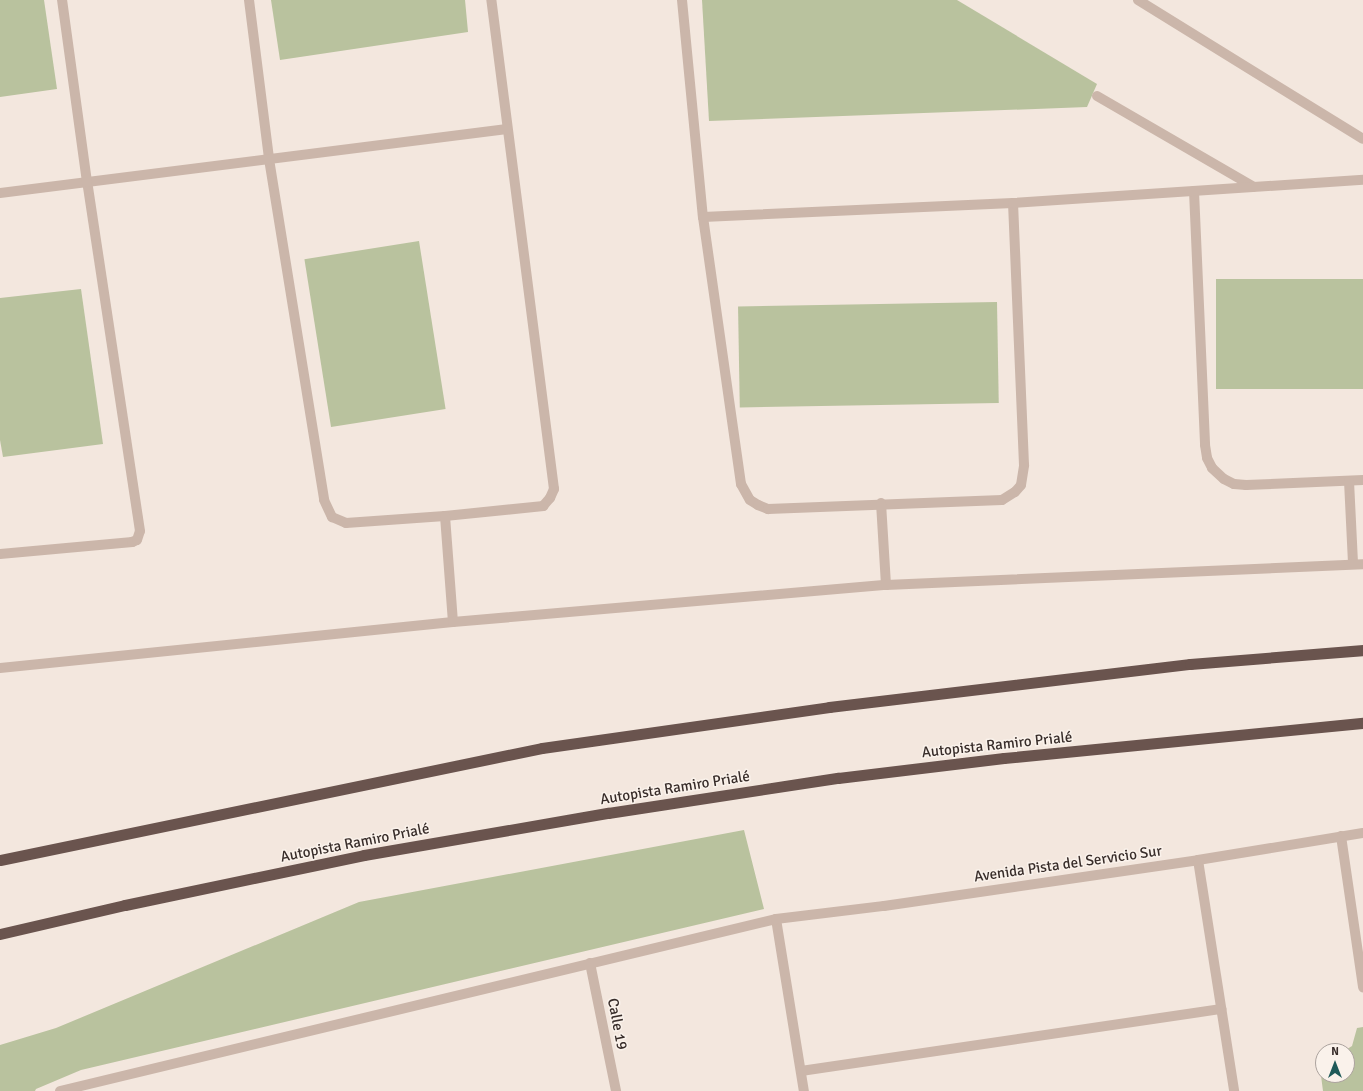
<!DOCTYPE html>
<html>
<head>
<meta charset="utf-8">
<style>
  body { margin:0 }
  #map { position:relative; width:1363px; height:1091px; overflow:hidden; background:#f3e7de; font-family:Signika,sans-serif }
  div>[style] { position:absolute }
  .green>* { inset:0; background:#b9c29e; transform-origin:0 0 }
  .minor>* { height:10px; margin:-5px; padding:0 5px; transform-origin:5px; border-radius:5px; background:#cbb6aa }
  .trunk>* { height:11px; margin:-5.5px; padding:0 5.5px; transform-origin:5.5px; border-radius:5.5px; background:#6a544e }
  span { translate:-50% -50%; white-space:nowrap; text-align:center; line-height:1.15; -webkit-text-stroke:3px #faf2eb; paint-order:stroke }
  .street-label { font-size:15px; color:#382d2a }
  .north { position:absolute; left:1315px; top:1043px; width:40px; height:40px; box-sizing:border-box; background:#faf2eb; border:1px solid #aca39e; border-radius:50%; rotate:0deg; font-size:11px; font-weight:700; line-height:16px; text-align:center; color:#382d2a }
  .north::after { content:''; display:block; margin:auto; width:14px; height:18px; background:#1f5a59; clip-path:polygon(50% 0,100% 100%,50% 72%,0 100%) }
</style>
</head>
<body>
<div id="map">
  <div class="green">
    <i style="clip-path:polygon(0 0,44px 0,57px 89px,0 97px)"></i>
    <i style="clip-path:polygon(271px 0,465px 0,468px 32px,280px 60px)"></i>
    <i style="clip-path:polygon(702px 0,957px 0,1097px 84px,1087px 107px,709px 121px)"></i>
    <i style="left:419px;top:241px;width:170px;height:116px;rotate:81deg"></i>
    <i style="left:1363px;top:279px;width:110px;height:147px;rotate:90deg"></i>
    <i style="clip-path:polygon(81px 289px,103px 444px,3px 457px,0 440px,0 298px)"></i>
    <i style="left:997px;top:302px;width:101px;height:259px;rotate:89deg"></i>
    <i style="clip-path:polygon(744px 830px,764px 909px,81px 1070px,36px 1089px,35px 1091px,0 1091px,0 1045px,56px 1028px,359px 902px)"></i>
    <i style="clip-path:polygon(1363px 1027px,1363px 1091px,1323px 1091px,1320px 1068px,1323px 1066px,1323px 1075px,1347px 1075px,1347px 1051px,1344px 1051px,1352px 1046px,1357px 1028px)"></i>
  </div>
  <div class="minor">
    <i style="left:249px;top:0;width:160px;rotate:82.8deg"></i>
    <i style="left:269px;top:159px;width:345px;rotate:80.8deg"></i>
    <i style="left:324px;top:500px;width:19px;rotate:65deg"></i>
    <i style="left:332px;top:517px;width:15px;rotate:23deg"></i>
    <i style="left:346px;top:523px;width:99px;rotate:-4deg"></i>
    <i style="left:445px;top:516px;width:99px;rotate:-5.8deg"></i>
    <i style="left:543px;top:506px;width:11px;rotate:-49deg"></i>
    <i style="left:550px;top:498px;width:10px;rotate:-66deg"></i>
    <i style="left:554px;top:489px;width:493px;rotate:-97.3deg"></i>
    <i style="left:682px;top:0;width:218px;rotate:84.5deg"></i>
    <i style="left:703px;top:217px;width:270px;rotate:81.9deg"></i>
    <i style="left:741px;top:484px;width:18px;rotate:61deg"></i>
    <i style="left:750px;top:500px;width:9px;rotate:32deg"></i>
    <i style="left:758px;top:505px;width:11px;rotate:22deg"></i>
    <i style="left:768px;top:509px;width:234px;rotate:-2.2deg"></i>
    <i style="left:1002px;top:500px;width:15px;rotate:-32deg"></i>
    <i style="left:1015px;top:492px;width:9px;rotate:-49deg"></i>
    <i style="left:1021px;top:485px;width:20px;rotate:-81deg"></i>
    <i style="left:1024px;top:465px;width:262px;rotate:-92.4deg"></i>
    <i style="left:1138px;top:0;width:264px;rotate:31.7deg"></i>
    <i style="left:1097px;top:96px;width:181px;rotate:30.1deg"></i>
    <i style="left:1194px;top:191px;width:254px;rotate:87.5deg"></i>
    <i style="left:1205px;top:445px;width:13px;rotate:81deg"></i>
    <i style="left:1207px;top:458px;width:11px;rotate:63deg"></i>
    <i style="left:1212px;top:468px;width:16px;rotate:43deg"></i>
    <i style="left:1224px;top:479px;width:11px;rotate:27deg"></i>
    <i style="left:1234px;top:484px;width:12px;rotate:5deg"></i>
    <i style="left:1246px;top:485px;width:117px;rotate:-2.4deg"></i>
    <i style="left:0;top:193px;width:511px;rotate:-7.19deg"></i>
    <i style="left:703px;top:217px;width:310px;rotate:-2.6deg"></i>
    <i style="left:1013px;top:203px;width:351px;rotate:-3.8deg"></i>
    <i style="left:1349px;top:481px;width:83px;rotate:87.2deg"></i>
    <i style="left:881px;top:503px;width:82px;rotate:86.5deg"></i>
    <i style="left:445px;top:516px;width:106px;rotate:85.7deg"></i>
    <i style="left:0;top:554px;width:133px;rotate:-5.2deg"></i>
    <i style="left:132px;top:542px;width:5px;rotate:-22deg"></i>
    <i style="left:137px;top:540px;width:9px;rotate:-72deg"></i>
    <i style="left:140px;top:531px;width:353px;rotate:-98.6deg"></i>
    <i style="left:87px;top:182px;width:184px;rotate:-97.8deg"></i>
    <i style="left:0;top:668px;width:455px;rotate:-5.8deg"></i>
    <i style="left:453px;top:622px;width:435px;rotate:-4.9deg"></i>
    <i style="left:886px;top:585px;width:477px;rotate:-2.5deg"></i>
    <i style="left:1341px;top:836px;width:153px;rotate:81.7deg"></i>
    <i style="left:1198px;top:860px;width:234px;rotate:81.1deg"></i>
    <i style="left:776px;top:919px;width:174px;rotate:80.8deg"></i>
    <i style="left:590px;top:963px;width:131px;rotate:78.5deg"></i>
    <i style="left:801px;top:1071px;width:425px;rotate:-8.4deg"></i>
    <i style="left:60px;top:1091px;width:736px;rotate:-13.51deg"></i>
    <i style="left:776px;top:919px;width:109px;rotate:-6.9deg"></i>
    <i style="left:884px;top:906px;width:317px;rotate:-8.3deg"></i>
    <i style="left:1198px;top:860px;width:167px;rotate:-9.3deg"></i>
  </div>
  <div class="trunk">
    <i style="left:0;top:860px;width:553px;rotate:-11.68deg"></i>
    <i style="left:542px;top:748px;width:290px;rotate:-8.1deg"></i>
    <i style="left:829px;top:707px;width:364px;rotate:-6.8deg"></i>
    <i style="left:1190px;top:664px;width:174px;rotate:-4.6deg"></i>
    <i style="left:0;top:934px;width:128px;rotate:-13.1deg"></i>
    <i style="left:125px;top:905px;width:244px;rotate:-11.8deg"></i>
    <i style="left:364px;top:855px;width:248px;rotate:-9.8deg"></i>
    <i style="left:608px;top:813px;width:233px;rotate:-8.7deg"></i>
    <i style="left:838px;top:778px;width:167px;rotate:-6.9deg"></i>
    <i style="left:1004px;top:758px;width:361px;rotate:-5.6deg"></i>
  </div>
  <div class="street-label">
    <span style="left:997px;top:745px;rotate:-6deg">Autopista Ramiro Prialé</span>
    <span style="left:675px;top:788px;rotate:-9deg">Autopista Ramiro Prialé</span>
    <span style="left:355px;top:843px;rotate:-11deg">Autopista Ramiro Prialé</span>
    <span style="left:1068px;top:864px;rotate:-8deg">Avenida Pista del Servicio Sur</span>
    <span style="left:617px;top:1024px;rotate:79deg">Calle 19</span>
  </div>
  <div class="north">N</div>
</div>
</body>
</html>
